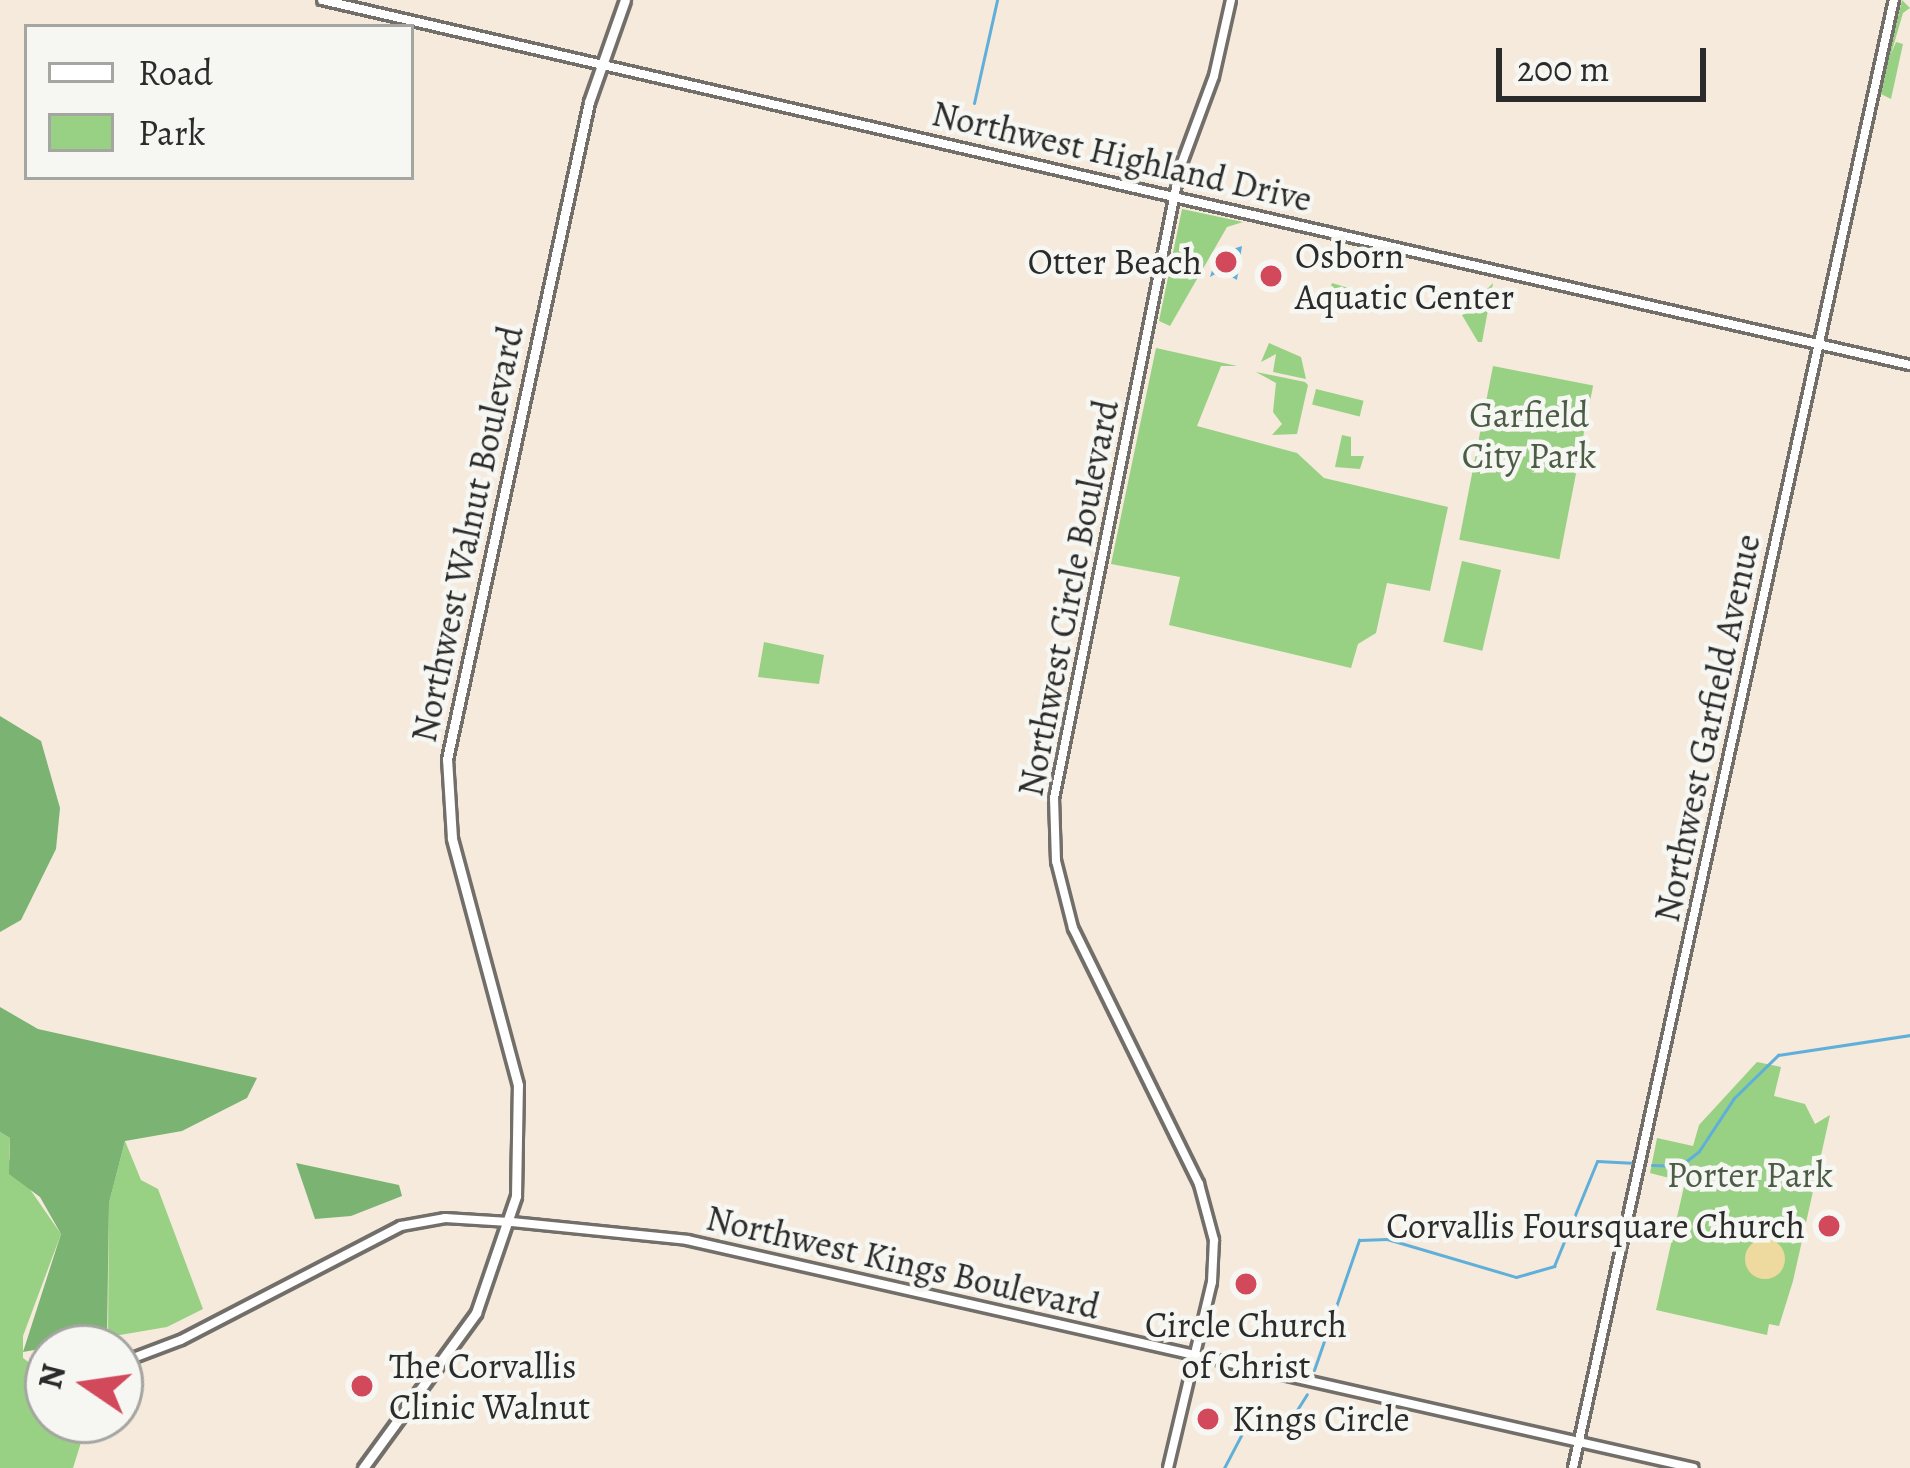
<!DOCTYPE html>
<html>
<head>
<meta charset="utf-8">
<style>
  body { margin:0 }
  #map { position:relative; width:1910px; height:1468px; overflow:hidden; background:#f5eadb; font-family:Alegreya,serif }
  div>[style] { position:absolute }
  .green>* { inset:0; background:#98d184; transform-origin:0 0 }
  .forest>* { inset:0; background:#7ab372 }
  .sand>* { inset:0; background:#eeda9e }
  .round { border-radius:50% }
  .water>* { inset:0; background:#60afda }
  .stream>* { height:3px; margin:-1.5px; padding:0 1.5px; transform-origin:1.5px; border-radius:1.5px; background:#60afda }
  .roads { filter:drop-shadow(3px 0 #726e69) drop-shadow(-3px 0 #726e69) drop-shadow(0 3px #726e69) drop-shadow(0 -3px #726e69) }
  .tertiary>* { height:8px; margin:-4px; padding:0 4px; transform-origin:4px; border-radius:4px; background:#fff }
  .secondary>* { height:8px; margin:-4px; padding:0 4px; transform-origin:4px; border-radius:4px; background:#fff }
  .primary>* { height:9px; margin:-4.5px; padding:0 4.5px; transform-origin:4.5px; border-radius:4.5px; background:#fff }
  .dots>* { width:33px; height:33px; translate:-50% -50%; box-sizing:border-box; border:6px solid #f6f6f2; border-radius:50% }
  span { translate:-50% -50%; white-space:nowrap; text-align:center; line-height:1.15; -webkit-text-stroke:9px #f6f6f2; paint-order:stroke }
  .street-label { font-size:36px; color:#2b2b2b }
  .poi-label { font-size:36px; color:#2b2b2b }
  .left { translate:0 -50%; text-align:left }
  .right { translate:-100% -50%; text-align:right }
  .park-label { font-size:36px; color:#4c5d46 }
  .legend { position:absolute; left:24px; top:24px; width:390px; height:156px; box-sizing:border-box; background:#f6f6f2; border:3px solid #a5a5a2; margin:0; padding:15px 21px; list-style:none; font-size:36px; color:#2b2b2b }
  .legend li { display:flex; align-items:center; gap:24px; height:60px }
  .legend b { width:60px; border:3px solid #a5a5a2 }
  .north { position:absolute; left:24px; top:1324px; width:120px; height:120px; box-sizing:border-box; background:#f6f6f2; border:3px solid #a5a5a2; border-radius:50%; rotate:283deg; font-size:33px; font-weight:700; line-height:48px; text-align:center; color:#2b2b2b }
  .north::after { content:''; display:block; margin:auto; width:42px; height:54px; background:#d1495b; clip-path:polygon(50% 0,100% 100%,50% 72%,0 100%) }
  .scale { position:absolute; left:1496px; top:48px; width:210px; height:54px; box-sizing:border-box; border:6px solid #2b2b2b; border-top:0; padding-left:15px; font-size:36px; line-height:42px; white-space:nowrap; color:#2b2b2b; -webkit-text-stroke:9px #f6f6f2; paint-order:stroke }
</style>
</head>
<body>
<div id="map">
  <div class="green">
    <i style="clip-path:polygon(1902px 0,1910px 8px,1903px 13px,1891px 54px,1896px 42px,1903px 44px,1891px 99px,1879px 93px)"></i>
    <i style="clip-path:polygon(1182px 209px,1243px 222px,1227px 227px,1170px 326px,1159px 321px)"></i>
    <i style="left:1332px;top:283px;width:58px;height:15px;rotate:17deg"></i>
    <i style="clip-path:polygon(1493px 283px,1482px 342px,1478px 342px,1462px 315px)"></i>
    <i style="clip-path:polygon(1269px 343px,1301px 357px,1306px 379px,1273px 372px,1276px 354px,1261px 362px)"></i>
    <i style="clip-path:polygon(1156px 348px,1237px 366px,1221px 366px,1197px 426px,1297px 453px,1324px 478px,1448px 507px,1430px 591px,1387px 583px,1376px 633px,1358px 644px,1351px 668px,1169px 625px,1180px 577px,1111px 564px)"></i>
    <i style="left:1493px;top:366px;width:102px;height:177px;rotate:11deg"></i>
    <i style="clip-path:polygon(1256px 372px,1305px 382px,1308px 385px,1297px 434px,1272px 435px,1282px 424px,1273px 412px,1276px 383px)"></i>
    <i style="left:1316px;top:389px;width:49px;height:16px;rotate:14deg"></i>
    <i style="clip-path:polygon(1342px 435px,1351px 437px,1351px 456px,1364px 456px,1360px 469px,1335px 467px)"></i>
    <i style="left:1462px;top:561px;width:40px;height:83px;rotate:13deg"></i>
    <i style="clip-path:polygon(764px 642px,824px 655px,819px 684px,758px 677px)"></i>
    <i style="clip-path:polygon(1757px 1062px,1781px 1067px,1774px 1096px,1805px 1104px,1815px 1124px,1830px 1115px,1793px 1281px,1779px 1326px,1769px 1324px,1767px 1335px,1656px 1310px,1685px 1182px,1650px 1173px,1657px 1138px,1693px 1146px,1699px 1125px)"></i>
    <i style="clip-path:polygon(0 1132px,10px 1138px,9px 1159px,61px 1234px,23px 1336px,23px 1358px,48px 1377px,48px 1420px,88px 1420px,73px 1468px,0 1468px)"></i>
    <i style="clip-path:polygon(125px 1141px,141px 1180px,158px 1189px,203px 1309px,167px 1327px,108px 1337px,109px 1203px)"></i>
  </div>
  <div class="forest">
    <i style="clip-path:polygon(0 716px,41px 741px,60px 808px,56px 849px,21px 920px,0 932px)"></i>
    <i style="clip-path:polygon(0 1007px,38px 1029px,257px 1078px,247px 1098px,182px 1131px,125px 1141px,109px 1203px,107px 1337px,23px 1352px,61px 1234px,40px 1197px,9px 1174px,10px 1138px,0 1132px)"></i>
    <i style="clip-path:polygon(296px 1163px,399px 1185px,402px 1196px,351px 1216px,315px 1219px)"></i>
  </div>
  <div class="sand">
    <i class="round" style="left:1745px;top:1239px;width:40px;height:40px"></i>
  </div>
  <div class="water">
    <i style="clip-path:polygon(1242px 246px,1237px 280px,1221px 271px,1210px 277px,1217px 254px)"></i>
  </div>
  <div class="stream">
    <i style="left:974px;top:103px;width:106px;rotate:-77.4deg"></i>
    <i style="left:1652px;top:1165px;width:28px;rotate:2deg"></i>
    <i style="left:1680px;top:1166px;width:24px;rotate:-38deg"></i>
    <i style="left:1699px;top:1151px;width:64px;rotate:-56.6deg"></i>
    <i style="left:1734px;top:1098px;width:62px;rotate:-44.3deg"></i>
    <i style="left:1778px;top:1055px;width:134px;rotate:-8.6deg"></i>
    <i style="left:1314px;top:1370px;width:138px;rotate:-70.9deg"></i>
    <i style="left:1359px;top:1240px;width:28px;rotate:-2deg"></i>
    <i style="left:1387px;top:1239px;width:134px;rotate:16.4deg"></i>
    <i style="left:1516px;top:1277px;width:40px;rotate:-16deg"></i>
    <i style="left:1554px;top:1266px;width:113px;rotate:-67.7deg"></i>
    <i style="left:1597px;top:1161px;width:34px;rotate:3deg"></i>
    <i style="left:1224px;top:1468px;width:47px;rotate:-62.4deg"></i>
    <i style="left:1246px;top:1426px;width:39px;rotate:4deg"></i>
    <i style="left:1285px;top:1429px;width:41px;rotate:-57.8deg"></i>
  </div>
  <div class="roads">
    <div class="tertiary">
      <i style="left:1174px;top:197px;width:755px;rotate:12.86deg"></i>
      <i style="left:120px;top:1363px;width:65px;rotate:-20.7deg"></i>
      <i style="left:181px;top:1340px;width:248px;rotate:-27.4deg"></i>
      <i style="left:401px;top:1226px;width:45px;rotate:-10.3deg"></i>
      <i style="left:445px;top:1218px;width:64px;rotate:3.6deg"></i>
      <i style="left:42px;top:1379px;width:6px;rotate:-9deg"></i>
      <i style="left:1573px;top:1468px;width:1503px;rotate:-77.67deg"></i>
    </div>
    <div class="secondary">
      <i style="left:322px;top:0;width:874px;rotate:13.02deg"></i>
      <i style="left:511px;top:1222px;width:177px;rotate:5.8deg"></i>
      <i style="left:687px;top:1240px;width:1032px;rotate:12.76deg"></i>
      <i style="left:1168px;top:1468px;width:191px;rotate:-76.7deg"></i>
      <i style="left:1212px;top:1282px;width:42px;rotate:-87.3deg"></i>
      <i style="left:1214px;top:1240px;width:58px;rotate:-105deg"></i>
      <i style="left:1199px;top:1184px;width:285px;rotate:-116.2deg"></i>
      <i style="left:1073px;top:928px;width:69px;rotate:-104.2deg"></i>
      <i style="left:1056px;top:861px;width:63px;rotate:-91.8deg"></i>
      <i style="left:1054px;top:798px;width:642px;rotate:-78.69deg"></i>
      <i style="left:1180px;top:168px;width:98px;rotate:-69.7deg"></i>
      <i style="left:1214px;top:76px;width:78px;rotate:-77.4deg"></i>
    </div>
    <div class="primary">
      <i style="left:363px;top:1468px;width:192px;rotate:-53.9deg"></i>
      <i style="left:476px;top:1313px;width:124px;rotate:-71.1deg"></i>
      <i style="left:516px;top:1196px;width:111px;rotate:-89deg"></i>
      <i style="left:518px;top:1085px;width:256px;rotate:-105deg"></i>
      <i style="left:452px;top:838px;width:79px;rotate:-93.6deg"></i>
      <i style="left:447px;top:759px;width:672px;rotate:-77.8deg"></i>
      <i style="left:589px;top:102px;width:108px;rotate:-70.6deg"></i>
    </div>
  </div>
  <div class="dots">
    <i style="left:1226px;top:262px;background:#d1495b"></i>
    <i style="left:1271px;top:276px;background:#d1495b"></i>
    <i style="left:1829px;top:1226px;background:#d1495b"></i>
    <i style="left:1246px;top:1284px;background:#d1495b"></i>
    <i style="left:362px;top:1386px;background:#d1495b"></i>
    <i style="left:1208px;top:1419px;background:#d1495b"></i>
  </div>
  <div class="street-label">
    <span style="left:1122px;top:156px;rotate:13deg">Northwest Highland Drive</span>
    <span style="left:467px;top:534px;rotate:-78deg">Northwest Walnut Boulevard</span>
    <span style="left:1068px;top:598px;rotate:-79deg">Northwest Circle Boulevard</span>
    <span style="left:1707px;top:728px;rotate:-78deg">Northwest Garfield Avenue</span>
    <span style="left:903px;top:1262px;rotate:13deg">Northwest Kings Boulevard</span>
  </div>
  <div class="poi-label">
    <span class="left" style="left:1295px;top:276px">Osborn<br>Aquatic Center</span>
    <span class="right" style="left:1202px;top:262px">Otter Beach</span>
    <span class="right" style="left:1805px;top:1226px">Corvallis Foursquare Church</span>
    <span style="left:1246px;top:1345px">Circle Church<br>of Christ</span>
    <span class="left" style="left:389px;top:1386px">The Corvallis<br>Clinic Walnut</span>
    <span class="left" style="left:1232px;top:1419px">Kings Circle</span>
  </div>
  <div class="park-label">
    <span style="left:1529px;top:435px">Garfield<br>City Park</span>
    <span style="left:1750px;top:1175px">Porter Park</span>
  </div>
  <ul class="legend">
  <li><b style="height:15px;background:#fff"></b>Road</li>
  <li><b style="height:33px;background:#98d184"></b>Park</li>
  </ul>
  <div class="north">N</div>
  <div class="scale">200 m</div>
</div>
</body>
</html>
